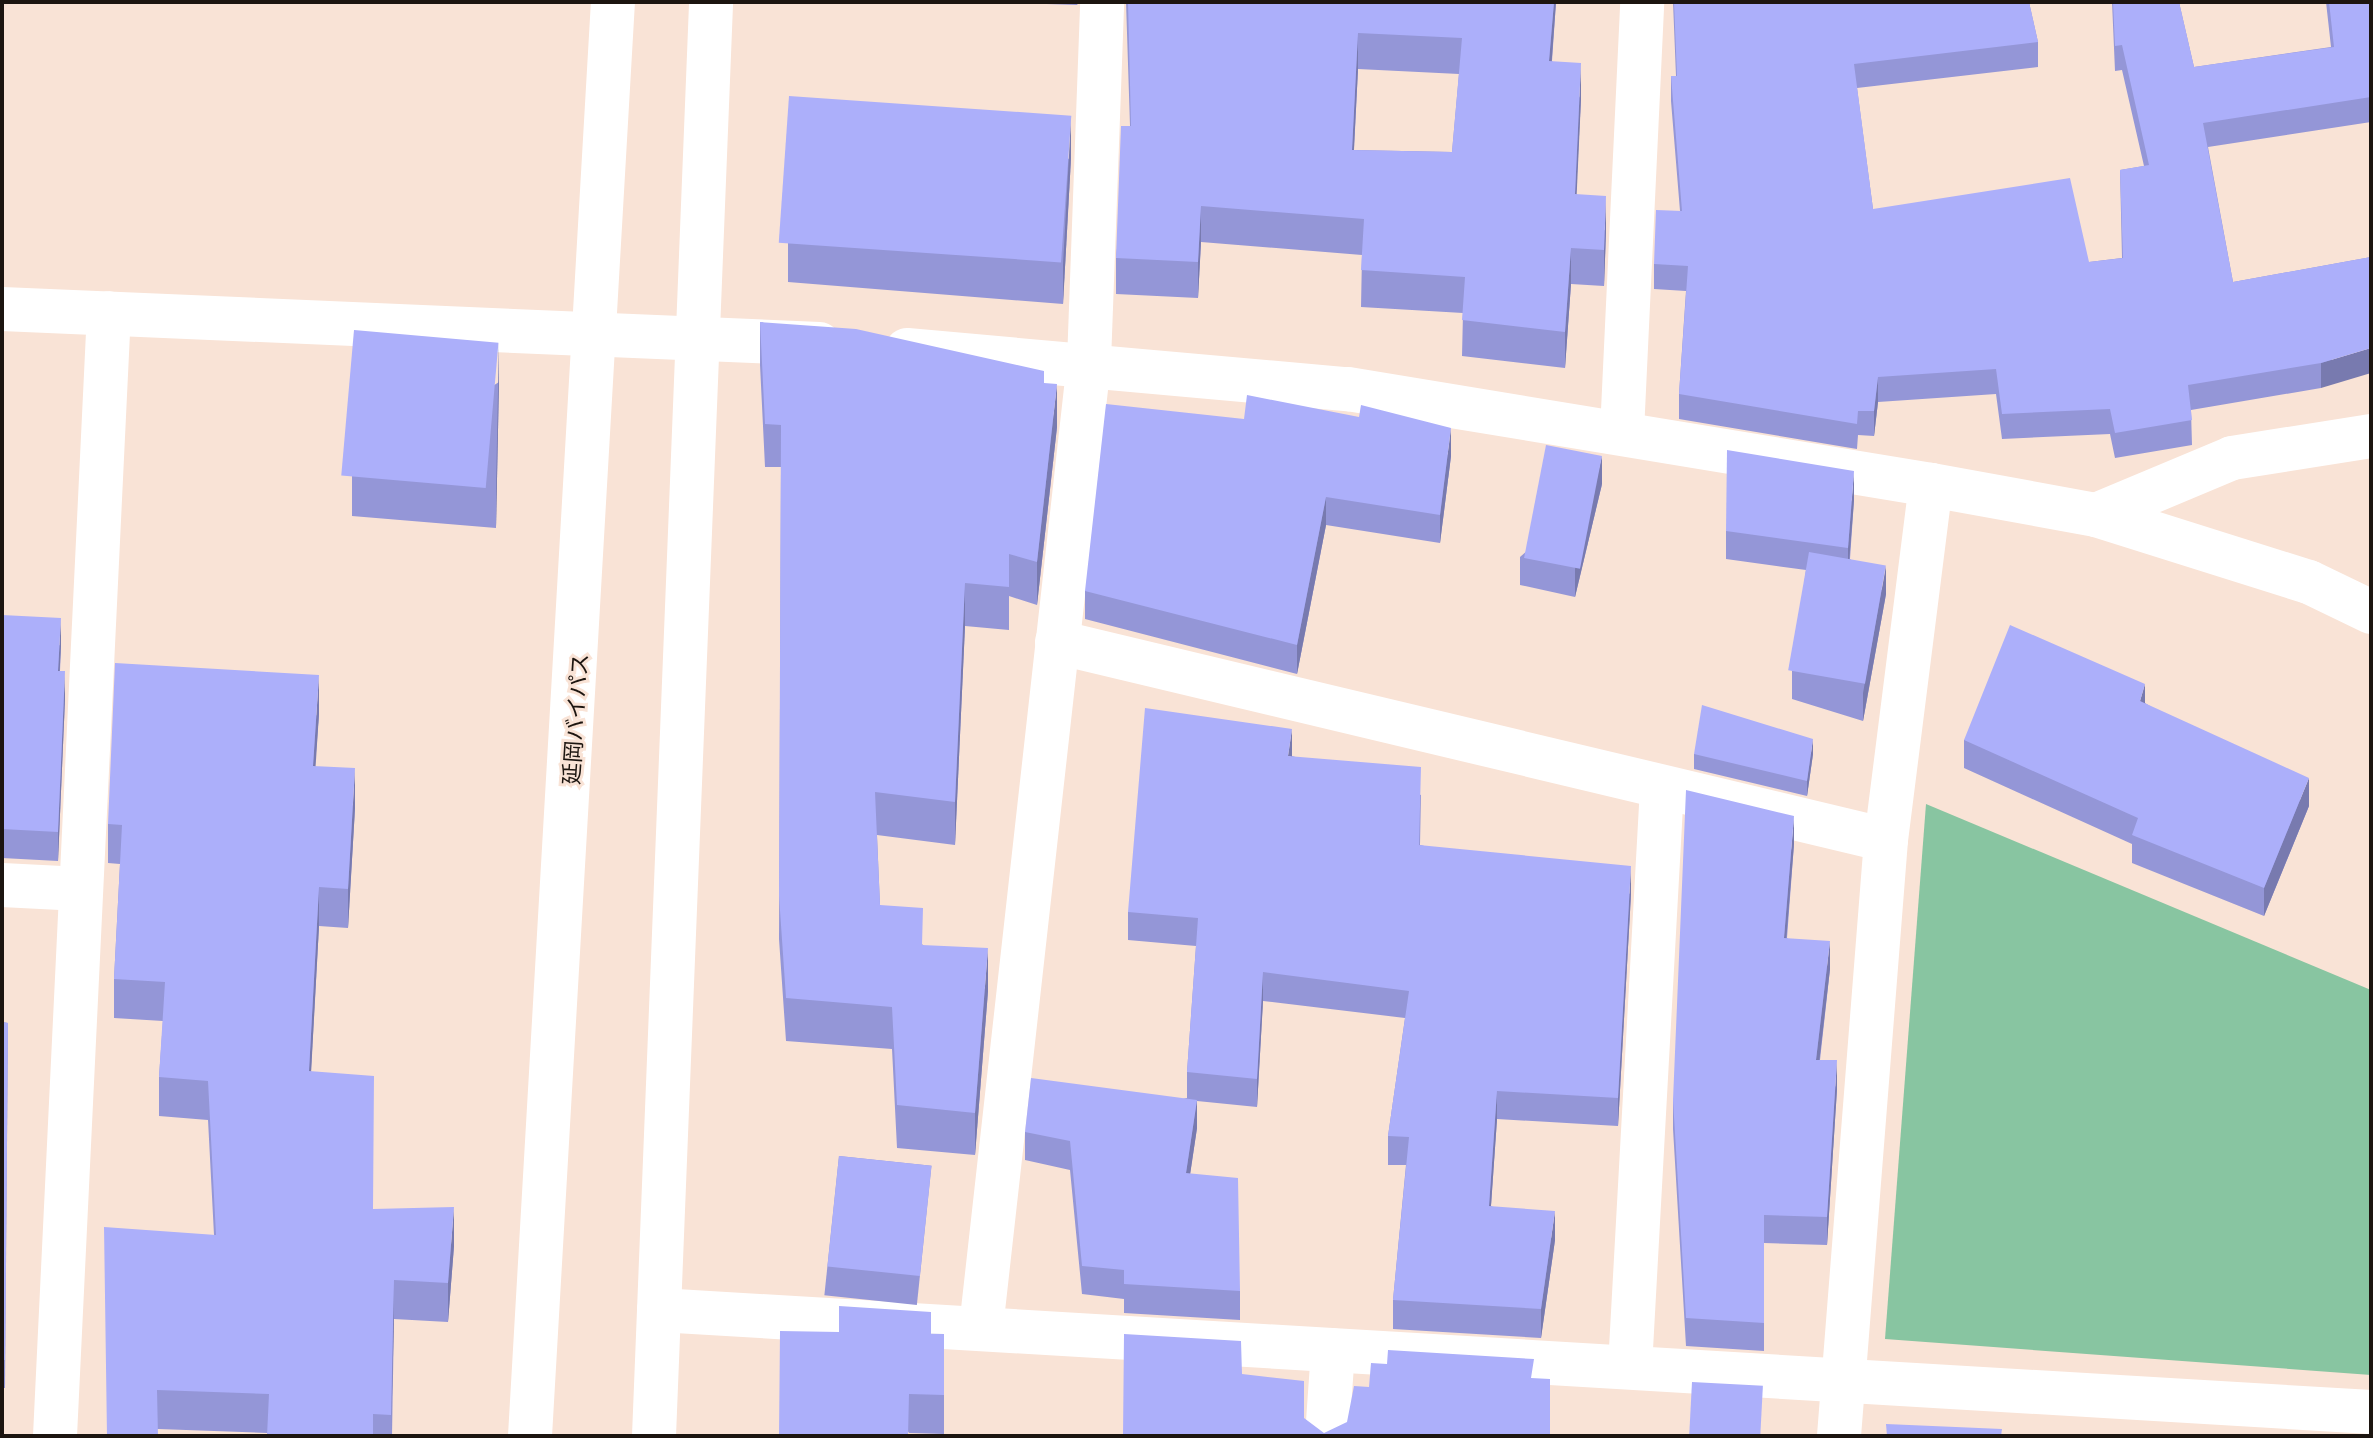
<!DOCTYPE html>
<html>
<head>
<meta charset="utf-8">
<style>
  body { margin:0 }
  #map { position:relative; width:2373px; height:1438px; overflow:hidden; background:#f9e3d6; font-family:Lato,"Noto Sans JP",sans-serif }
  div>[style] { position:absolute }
  .green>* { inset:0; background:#88c5a1 }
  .minor>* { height:44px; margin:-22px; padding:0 22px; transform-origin:22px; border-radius:22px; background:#fff }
  .highway>* { height:44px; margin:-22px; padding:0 22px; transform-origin:22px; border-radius:22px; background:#fff }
  .wall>* { inset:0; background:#9496d7; transform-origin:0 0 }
  .shaded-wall>* { inset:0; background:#787aaf }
  .building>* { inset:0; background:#acaffa; transform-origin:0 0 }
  span { translate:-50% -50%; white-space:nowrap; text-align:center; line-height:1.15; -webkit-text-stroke:6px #f9e3d6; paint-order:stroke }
  .street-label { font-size:22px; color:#1c1510 }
  .frame { position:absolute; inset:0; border:4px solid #1c1510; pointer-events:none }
</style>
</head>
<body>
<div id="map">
  <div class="green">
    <i style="clip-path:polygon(1926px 804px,2371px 990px,2371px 1375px,1885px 1339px)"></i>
  </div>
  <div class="minor">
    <i style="left:2px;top:309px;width:818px;rotate:2.45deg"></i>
    <i style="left:907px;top:350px;width:443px;rotate:5.1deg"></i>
    <i style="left:1348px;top:389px;width:591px;rotate:9.35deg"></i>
    <i style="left:1931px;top:485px;width:168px;rotate:10.3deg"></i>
    <i style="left:2096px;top:515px;width:223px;rotate:17.5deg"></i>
    <i style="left:2309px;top:582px;width:69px;rotate:25.8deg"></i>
    <i style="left:1622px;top:432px;width:430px;rotate:-87.3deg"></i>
    <i style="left:2096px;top:515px;width:147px;rotate:-22.7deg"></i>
    <i style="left:2232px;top:458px;width:141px;rotate:-9deg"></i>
    <i style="left:1057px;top:642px;width:852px;rotate:13.43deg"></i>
    <i style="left:2px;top:885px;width:79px;rotate:2.9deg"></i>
    <i style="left:659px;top:1310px;width:1715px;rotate:3.41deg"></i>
    <i style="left:981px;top:1328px;width:972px;rotate:-83.62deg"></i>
    <i style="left:1089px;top:362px;width:360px;rotate:-87.9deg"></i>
    <i style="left:1630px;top:1367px;width:580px;rotate:-86.84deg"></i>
    <i style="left:55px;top:1436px;width:1124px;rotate:-87.25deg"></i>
    <i style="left:1327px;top:1436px;width:86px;rotate:-86deg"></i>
    <i style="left:1839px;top:1436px;width:598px;rotate:-85.49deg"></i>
    <i style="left:1886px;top:840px;width:358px;rotate:-82.8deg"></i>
  </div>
  <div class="highway">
    <i style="left:530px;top:1436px;width:1436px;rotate:-86.69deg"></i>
    <i style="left:654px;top:1436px;width:1435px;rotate:-87.72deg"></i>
  </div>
  <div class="wall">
    <i style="clip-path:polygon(987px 2px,1079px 2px,1077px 5px)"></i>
    <i style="clip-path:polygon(evenodd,1126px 2px,1556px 2px,1552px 61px,1581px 99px,1576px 194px,1606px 232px,1604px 286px,1571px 284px,1565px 368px,1462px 356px,1463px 313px,1361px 307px,1362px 255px,1201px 242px,1198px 298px,1116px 294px,1116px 258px,1130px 126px,1126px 2px,1358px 69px,1459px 74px,1452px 152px,1354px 150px,1358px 69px)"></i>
    <i style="clip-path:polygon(1673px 2px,2029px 2px,2038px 42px,2038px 67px,1857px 88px,1873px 209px,2089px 262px,2122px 258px,2120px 170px,2144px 166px,2122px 70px,2115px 71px,2112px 2px,2179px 2px,2194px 67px,2331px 47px,2326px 2px,2371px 2px,2371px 122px,2208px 147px,2233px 282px,2371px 257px,2321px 388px,2191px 410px,2192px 445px,2115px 458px,2110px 434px,2002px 439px,1996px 394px,1878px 402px,1874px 436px,1858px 435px,1857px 449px,1679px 419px,1679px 394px,1686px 291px,1654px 289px,1654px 264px,1680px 211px,1671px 101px,1671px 76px,1676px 76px)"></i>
    <i style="clip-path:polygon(1071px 158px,1063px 304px,788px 282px,788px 243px)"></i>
    <i style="clip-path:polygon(760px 322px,1044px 383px,1057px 427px,1037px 605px,1009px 596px,1009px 630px,965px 626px,955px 845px,877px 835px,880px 905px,923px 945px,988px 991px,975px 1155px,897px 1148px,892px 1049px,786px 1041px,779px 939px,781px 467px,765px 467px,760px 365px)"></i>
    <i style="clip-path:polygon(499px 382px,496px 528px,352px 516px,352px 476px)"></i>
    <i style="clip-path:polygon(1359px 417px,1451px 456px,1440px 543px,1326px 525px,1297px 674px,1085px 619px,1085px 591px,1244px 419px)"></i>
    <i style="clip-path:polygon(1602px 484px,1575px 597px,1520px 585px,1520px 557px)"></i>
    <i style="clip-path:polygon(1854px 500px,1850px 559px,1886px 594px,1863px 721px,1792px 699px,1792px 671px,1806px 570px,1726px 559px,1726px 531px)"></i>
    <i style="clip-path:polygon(2px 615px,61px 646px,60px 671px,65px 699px,58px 861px,2px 858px)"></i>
    <i style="clip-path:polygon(2145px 703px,2309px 806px,2264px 916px,2132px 863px,2132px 844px,1964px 768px,1964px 740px)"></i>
    <i style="clip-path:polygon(319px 714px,315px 766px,355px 808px,348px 928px,319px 926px,311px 1071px,373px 1209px,454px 1246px,448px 1322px,394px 1319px,392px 1436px,267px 1436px,267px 1433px,158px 1429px,106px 1436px,214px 1235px,208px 1120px,159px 1116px,159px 1077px,163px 1021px,114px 1018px,114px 979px,120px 864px,108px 863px,108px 824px)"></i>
    <i style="clip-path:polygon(1694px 754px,1813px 754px,1807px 796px,1694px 769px)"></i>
    <i style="clip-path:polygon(1292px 756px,1421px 795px,1420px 845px,1631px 894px,1618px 1126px,1497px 1119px,1491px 1206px,1555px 1240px,1541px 1338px,1393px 1329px,1393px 1300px,1406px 1165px,1388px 1165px,1388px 1136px,1405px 1018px,1263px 1001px,1257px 1107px,1197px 1101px,1197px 1128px,1190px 1174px,1240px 1291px,1240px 1320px,1124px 1313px,1124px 1299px,1082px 1294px,1070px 1170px,1025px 1160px,1025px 1132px,1187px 1098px,1187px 1072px,1196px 946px,1128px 940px,1128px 912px)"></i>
    <i style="clip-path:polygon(1794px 844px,1787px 938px,1830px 969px,1820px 1060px,1837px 1089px,1827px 1245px,1764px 1243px,1764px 1351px,1686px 1346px,1673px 1129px,1673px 1100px)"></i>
    <i style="clip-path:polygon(2px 1022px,8px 1023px,5px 1388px,2px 1388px)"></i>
    <i style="left:839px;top:1156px;width:93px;height:140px;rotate:6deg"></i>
    <i style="clip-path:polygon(839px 1332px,944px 1334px,944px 1434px,909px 1433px)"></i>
  </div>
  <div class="shaded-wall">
    <i style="clip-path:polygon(1554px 2px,1556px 2px,1549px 97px,1549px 61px)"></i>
    <i style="clip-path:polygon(1358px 33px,1358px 69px,1352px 186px,1352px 150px)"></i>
    <i style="clip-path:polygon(1581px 63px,1581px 99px,1575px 231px,1575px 194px)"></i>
    <i style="clip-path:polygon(1071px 118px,1071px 158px,1063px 304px,1063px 265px)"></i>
    <i style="clip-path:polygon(1606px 196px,1606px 232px,1604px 286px,1604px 250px)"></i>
    <i style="clip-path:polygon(1201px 206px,1201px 242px,1198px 298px,1198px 262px)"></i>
    <i style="clip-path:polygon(1571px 248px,1571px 284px,1565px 368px,1565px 332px)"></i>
    <i style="clip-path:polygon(499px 342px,499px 382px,496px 528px,496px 488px)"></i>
    <i style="clip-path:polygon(2371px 348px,2371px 373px,2321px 388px,2321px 363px)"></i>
    <i style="clip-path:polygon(1878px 377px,1878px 402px,1874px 436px,1874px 411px)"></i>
    <i style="clip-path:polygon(1057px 384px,1057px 427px,1037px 605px,1037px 562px)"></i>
    <i style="clip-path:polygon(1451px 428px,1451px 456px,1440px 543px,1440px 515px)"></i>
    <i style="clip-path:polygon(1602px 456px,1602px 484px,1575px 597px,1575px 569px)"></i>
    <i style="clip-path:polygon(1854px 471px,1854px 500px,1848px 576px,1848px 548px)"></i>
    <i style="clip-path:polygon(1326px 497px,1326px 525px,1297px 674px,1297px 645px)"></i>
    <i style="clip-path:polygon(1886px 566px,1886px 594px,1863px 721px,1863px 693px)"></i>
    <i style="clip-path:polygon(965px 583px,965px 626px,955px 845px,955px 802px)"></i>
    <i style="clip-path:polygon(61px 618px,61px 646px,58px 699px,58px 671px)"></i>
    <i style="clip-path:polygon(65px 671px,65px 699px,58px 861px,58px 832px)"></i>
    <i style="clip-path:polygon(319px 675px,319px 714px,313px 805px,313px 766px)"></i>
    <i style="clip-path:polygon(2145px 684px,2145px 712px,2140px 701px)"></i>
    <i style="clip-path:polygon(1292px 729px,1292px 757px,1288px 756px)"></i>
    <i style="clip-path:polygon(1813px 739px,1813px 754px,1807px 796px,1807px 781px)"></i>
    <i style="clip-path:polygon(355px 768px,355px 808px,348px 928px,348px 889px)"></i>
    <i style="clip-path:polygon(2309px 778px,2309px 806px,2264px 916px,2264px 888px)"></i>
    <i style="clip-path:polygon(1794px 816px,1794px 844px,1784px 966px,1784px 938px)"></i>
    <i style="clip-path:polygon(1631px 866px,1631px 894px,1618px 1126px,1618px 1098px)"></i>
    <i style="clip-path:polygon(319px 887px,319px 926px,309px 1110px,309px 1071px)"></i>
    <i style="clip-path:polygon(1830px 941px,1830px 969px,1816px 1089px,1816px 1060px)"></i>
    <i style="clip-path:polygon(988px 948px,988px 991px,975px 1155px,975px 1113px)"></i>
    <i style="clip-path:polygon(1263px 972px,1263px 1001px,1257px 1107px,1257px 1079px)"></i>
    <i style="clip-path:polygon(1837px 1060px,1837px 1089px,1827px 1245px,1827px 1217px)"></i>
    <i style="clip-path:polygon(1497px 1091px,1497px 1119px,1489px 1234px,1489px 1206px)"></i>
    <i style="clip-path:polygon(1197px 1100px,1197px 1128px,1186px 1202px,1186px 1173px)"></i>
    <i style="clip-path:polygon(454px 1207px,454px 1246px,448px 1322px,448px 1283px)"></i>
    <i style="clip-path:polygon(1555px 1211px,1555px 1240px,1541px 1338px,1541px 1309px)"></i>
    <i style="clip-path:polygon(394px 1280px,394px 1319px,391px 1436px)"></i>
  </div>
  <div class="building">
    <i style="clip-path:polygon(evenodd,1128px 2px,1554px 2px,1549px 61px,1581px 63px,1575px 194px,1606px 196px,1604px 250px,1571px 248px,1565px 332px,1462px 320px,1465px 277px,1361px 270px,1364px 219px,1201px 206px,1198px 262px,1116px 258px,1121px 126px,1131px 126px,1128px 2px,1358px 33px,1462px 38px,1452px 152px,1352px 150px,1358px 33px)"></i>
    <i style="clip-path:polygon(1674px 2px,2029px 2px,2038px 42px,1854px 64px,1873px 209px,2070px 178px,2089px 262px,2123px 258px,2120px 170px,2149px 165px,2122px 45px,2115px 46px,2113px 2px,2179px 2px,2194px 67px,2334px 47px,2329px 2px,2371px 2px,2371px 97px,2203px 123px,2233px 282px,2371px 257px,2371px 348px,2321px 363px,2188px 385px,2192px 420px,2115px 433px,2110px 409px,2002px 414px,1996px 369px,1878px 377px,1874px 411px,1858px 411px,1857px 424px,1679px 394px,1688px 266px,1654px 264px,1656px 210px,1682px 211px,1671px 76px,1677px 76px)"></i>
    <i style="left:789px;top:96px;width:283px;height:147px;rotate:4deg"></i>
    <i style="clip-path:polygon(760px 322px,856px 329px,1044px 371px,1044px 383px,1057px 384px,1037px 562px,1009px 554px,1009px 587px,965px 583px,955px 802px,875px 792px,880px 905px,923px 908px,922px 945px,988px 948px,975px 1113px,897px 1105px,892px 1007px,786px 998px,779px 896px,781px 425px,765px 424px)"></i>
    <i style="left:354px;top:330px;width:145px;height:146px;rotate:5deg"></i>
    <i style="clip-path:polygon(1247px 395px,1359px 417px,1361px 405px,1451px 428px,1440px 515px,1326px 497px,1297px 645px,1085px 591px,1106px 404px,1244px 419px)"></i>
    <i style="left:1546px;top:445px;width:57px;height:115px;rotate:11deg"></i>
    <i style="clip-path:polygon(1727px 450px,1854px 471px,1848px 548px,1726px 531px)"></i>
    <i style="left:1809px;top:552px;width:78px;height:120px;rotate:10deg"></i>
    <i style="clip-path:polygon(2px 615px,61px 618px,58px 671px,65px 671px,58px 832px,2px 829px)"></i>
    <i style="clip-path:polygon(2010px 625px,2145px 684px,2140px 701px,2309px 778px,2264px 888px,2132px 835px,2138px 818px,1964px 740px)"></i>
    <i style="clip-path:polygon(115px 663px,319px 675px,313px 766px,355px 768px,348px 889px,319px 887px,309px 1071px,374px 1076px,373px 1209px,454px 1207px,448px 1283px,394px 1280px,391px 1415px,373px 1414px,373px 1436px,267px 1436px,269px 1394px,157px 1390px,158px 1436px,107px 1436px,104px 1227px,216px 1235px,208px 1081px,159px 1077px,165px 982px,114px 979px,122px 825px,108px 824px)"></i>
    <i style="clip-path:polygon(1702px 705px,1813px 739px,1807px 781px,1694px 754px)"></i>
    <i style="clip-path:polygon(1145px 708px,1292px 729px,1288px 756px,1421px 767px,1419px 845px,1631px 866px,1618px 1098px,1497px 1091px,1489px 1206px,1555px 1211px,1541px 1309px,1393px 1300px,1409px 1137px,1388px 1136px,1409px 991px,1263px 972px,1257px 1079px,1187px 1072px,1198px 918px,1128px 912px)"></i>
    <i style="clip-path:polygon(1686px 790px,1794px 816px,1784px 938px,1830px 941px,1816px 1060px,1837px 1060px,1827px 1217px,1764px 1215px,1764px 1323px,1686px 1318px,1673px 1100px)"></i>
    <i style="clip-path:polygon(2px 1022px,8px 1023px,5px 1360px,2px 1360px)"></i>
    <i style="clip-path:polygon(1031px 1078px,1197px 1100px,1186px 1173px,1238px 1178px,1240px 1291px,1124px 1284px,1124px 1270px,1082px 1266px,1070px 1141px,1025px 1132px)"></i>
    <i style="left:839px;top:1156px;width:93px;height:111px;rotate:6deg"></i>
    <i style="clip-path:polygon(839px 1306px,931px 1312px,931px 1334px,944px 1334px,944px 1395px,909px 1394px,908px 1436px,779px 1436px,780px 1331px,839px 1332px)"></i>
    <i style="clip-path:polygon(1124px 1334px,1241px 1341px,1242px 1374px,1304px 1381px,1304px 1418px,1324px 1433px,1347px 1422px,1354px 1386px,1369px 1387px,1371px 1363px,1387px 1364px,1388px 1350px,1534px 1359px,1531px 1378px,1550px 1379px,1550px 1436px,1123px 1436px)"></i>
    <i style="left:1692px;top:1382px;width:71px;height:54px;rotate:3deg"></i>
    <i style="clip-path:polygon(1886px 1424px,2002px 1429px,2001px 1436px,1887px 1436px)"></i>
  </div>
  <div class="street-label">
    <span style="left:575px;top:719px;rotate:-86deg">延岡バイパス</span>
  </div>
  <div class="frame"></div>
</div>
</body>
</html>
